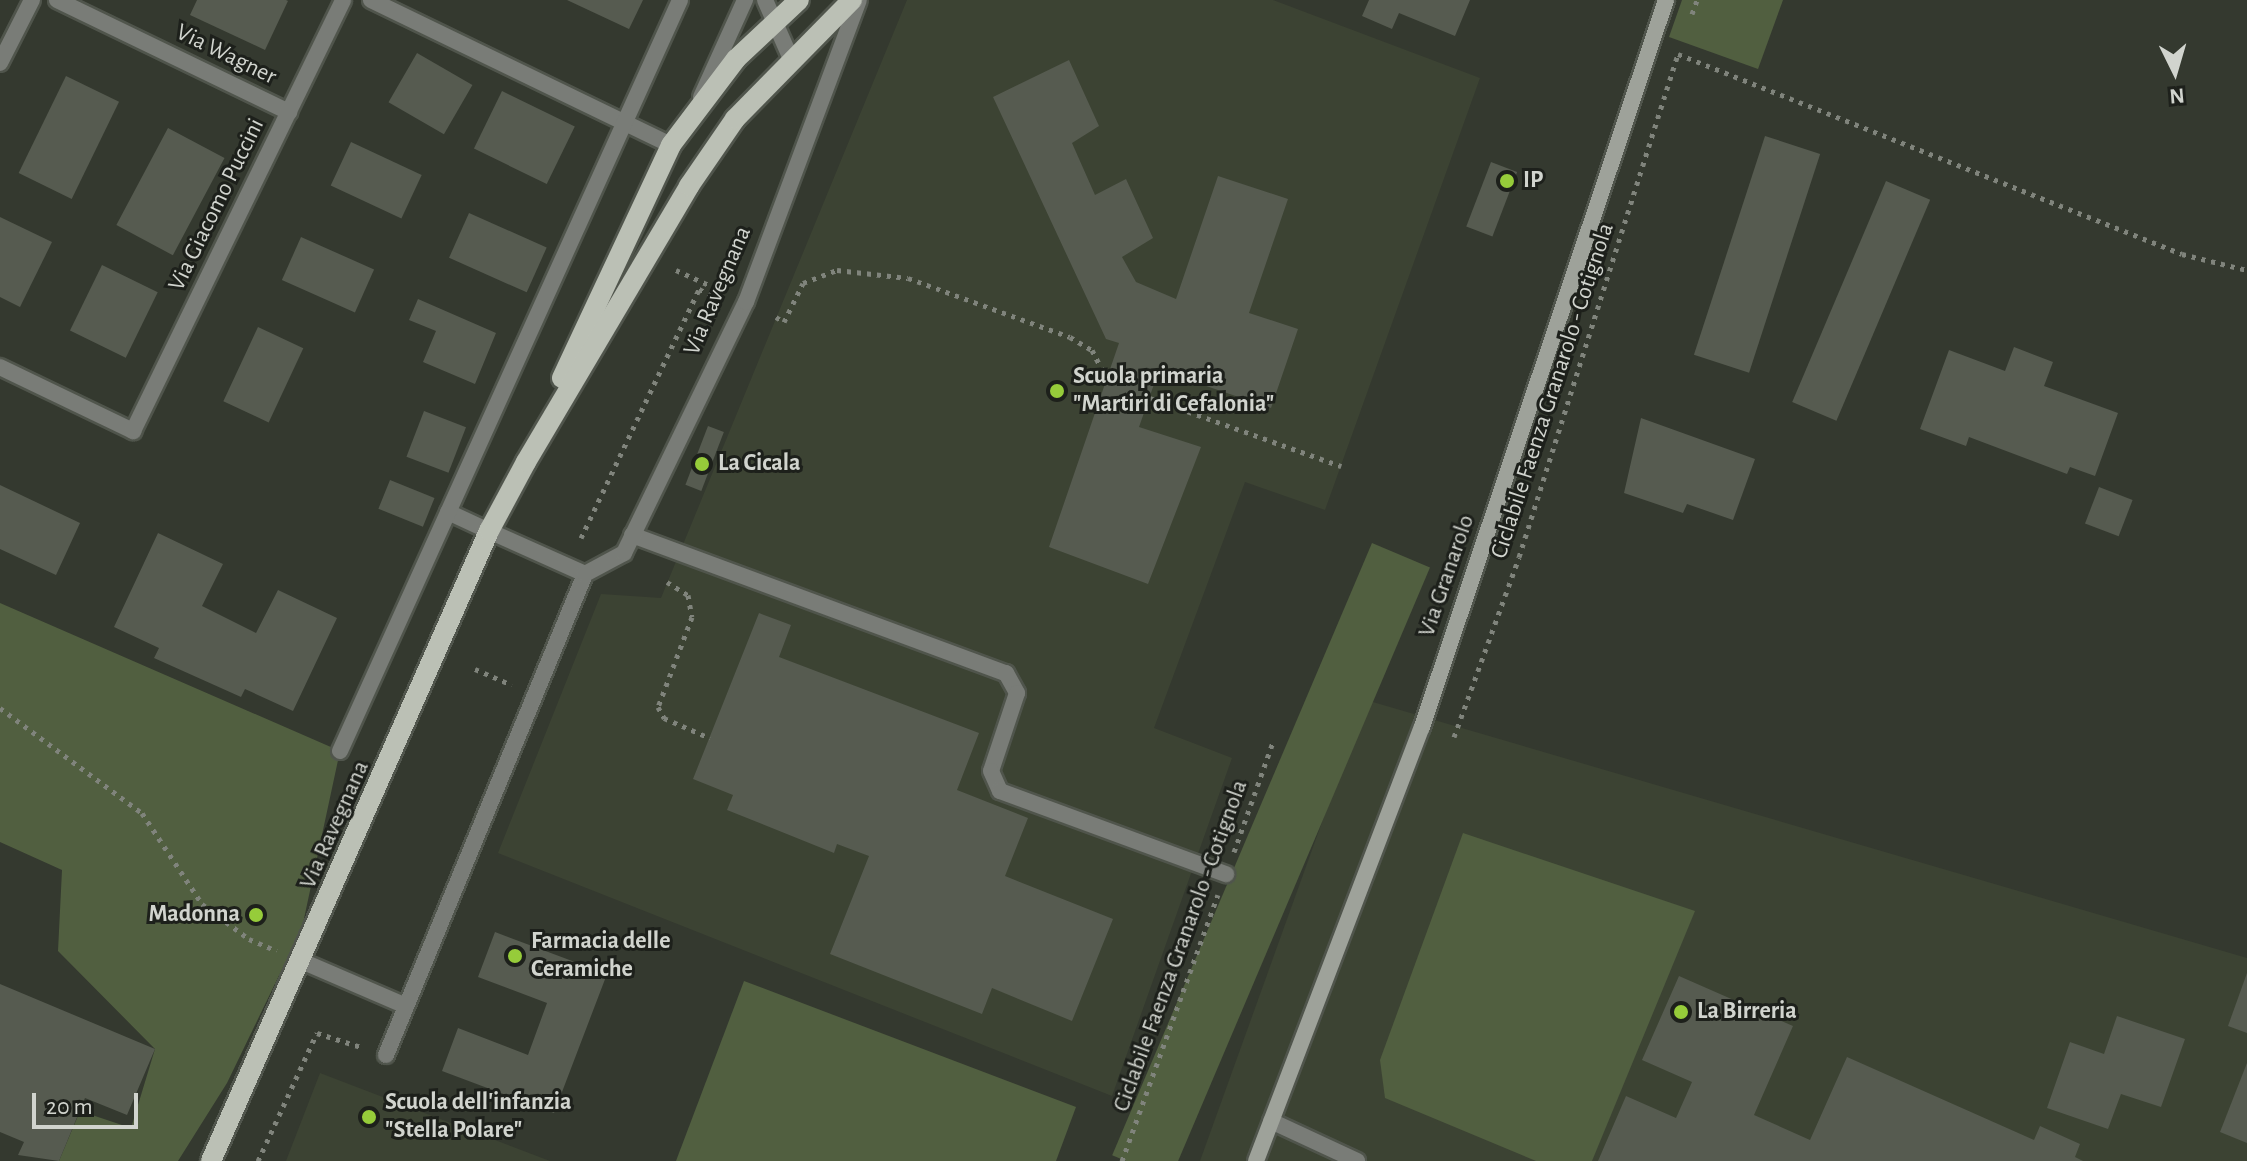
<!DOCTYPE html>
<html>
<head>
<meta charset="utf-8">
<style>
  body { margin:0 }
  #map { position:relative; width:2247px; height:1161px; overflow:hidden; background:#34392f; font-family:"Alegreya Sans",sans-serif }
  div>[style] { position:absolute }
  .built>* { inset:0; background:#3c4333 }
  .green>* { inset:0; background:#515f40; transform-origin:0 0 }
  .building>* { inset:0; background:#565b50; transform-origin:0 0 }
  .path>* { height:5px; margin-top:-2.5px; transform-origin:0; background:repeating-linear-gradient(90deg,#80847c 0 4px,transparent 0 10px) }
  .roads { filter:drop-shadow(2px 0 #50554c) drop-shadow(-2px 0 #50554c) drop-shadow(0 2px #50554c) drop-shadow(0 -2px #50554c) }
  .lane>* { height:16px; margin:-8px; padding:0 8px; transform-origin:8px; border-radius:8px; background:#797c77 }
  .street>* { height:16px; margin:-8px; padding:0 8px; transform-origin:8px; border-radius:8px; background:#797c77 }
  .secondary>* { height:16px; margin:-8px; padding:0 8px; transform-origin:8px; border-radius:8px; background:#9ea29a }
  .primary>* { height:20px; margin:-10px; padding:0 10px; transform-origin:10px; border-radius:10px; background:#bbc0b5 }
  .dots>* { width:22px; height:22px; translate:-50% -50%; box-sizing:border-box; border:4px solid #1d201b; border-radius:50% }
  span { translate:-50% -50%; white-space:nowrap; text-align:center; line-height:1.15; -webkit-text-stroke:6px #1d201b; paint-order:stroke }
  .street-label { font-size:24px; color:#d1d4ce }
  .poi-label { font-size:24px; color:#d1d4ce; font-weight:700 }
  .left { translate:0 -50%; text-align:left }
  .right { translate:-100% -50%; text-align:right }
  .north { position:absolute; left:2135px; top:32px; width:80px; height:80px; -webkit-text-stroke:6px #1d201b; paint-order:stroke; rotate:175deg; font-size:22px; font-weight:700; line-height:32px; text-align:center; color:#d1d4ce }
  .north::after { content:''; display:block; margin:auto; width:28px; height:36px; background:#d1d4ce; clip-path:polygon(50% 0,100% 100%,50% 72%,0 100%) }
  .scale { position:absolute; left:32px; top:1093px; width:106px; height:36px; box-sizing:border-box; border:4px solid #d1d4ce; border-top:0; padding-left:10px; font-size:24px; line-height:28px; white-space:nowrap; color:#d1d4ce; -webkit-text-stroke:6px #1d201b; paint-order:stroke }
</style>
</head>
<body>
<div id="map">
  <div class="built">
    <i style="clip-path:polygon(907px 0,1273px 0,1480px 78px,1325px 510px,1245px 482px,1154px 728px,1232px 758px,1112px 1096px,498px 853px,601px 594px,661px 598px)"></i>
    <i style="clip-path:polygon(1366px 700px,2247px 958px,2247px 1161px,1200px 1161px)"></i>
    <i style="clip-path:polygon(320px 1073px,550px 1161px,286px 1161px)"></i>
  </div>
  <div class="green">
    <i style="clip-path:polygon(1682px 0,1783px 0,1758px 69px,1669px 37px)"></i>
    <i style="left:1372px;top:543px;width:63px;height:665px;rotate:23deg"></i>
    <i style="clip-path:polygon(0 603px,340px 751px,302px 928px,227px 1083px,178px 1161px,59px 1161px,80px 1111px,131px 1128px,155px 1049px,58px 951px,62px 870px,0 842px)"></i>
    <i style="clip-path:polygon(1463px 833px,1695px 911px,1592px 1161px,1536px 1161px,1385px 1098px,1380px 1060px)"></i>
    <i style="clip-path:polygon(744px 981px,1076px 1107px,1056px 1161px,676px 1161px)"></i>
  </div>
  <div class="building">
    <i style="clip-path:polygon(197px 0,286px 0,288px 1px,265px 50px,190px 15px)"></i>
    <i style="clip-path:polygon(567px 0,643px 0,629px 29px)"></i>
    <i style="clip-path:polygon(1369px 0,1470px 0,1455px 36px,1399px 13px,1392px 29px,1362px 16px)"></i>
    <i style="left:417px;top:53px;width:64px;height:57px;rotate:30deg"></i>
    <i style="clip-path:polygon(1069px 60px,1099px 126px,1072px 143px,1095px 195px,1126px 179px,1153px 238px,1122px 257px,1136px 282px,1176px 299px,1218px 176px,1288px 199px,1249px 313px,1298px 329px,1271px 408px,1159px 370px,1139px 427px,1201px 447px,1148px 584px,1049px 547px,1119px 343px,1106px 339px,993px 97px)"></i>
    <i style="left:66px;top:76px;width:59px;height:108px;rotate:26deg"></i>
    <i style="left:502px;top:91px;width:81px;height:64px;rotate:26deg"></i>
    <i style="left:168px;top:128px;width:64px;height:110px;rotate:28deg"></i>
    <i style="left:1765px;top:136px;width:58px;height:230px;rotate:18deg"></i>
    <i style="left:351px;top:142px;width:78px;height:48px;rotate:25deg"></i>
    <i style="left:1491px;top:162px;width:28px;height:69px;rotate:21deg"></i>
    <i style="left:1886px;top:181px;width:48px;height:240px;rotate:23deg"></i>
    <i style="left:469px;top:213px;width:85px;height:49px;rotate:24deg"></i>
    <i style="clip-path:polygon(0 217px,52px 242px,20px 307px,0 297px)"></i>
    <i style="left:301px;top:237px;width:80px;height:47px;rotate:24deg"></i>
    <i style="left:102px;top:265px;width:62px;height:73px;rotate:26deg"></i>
    <i style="clip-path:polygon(418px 299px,496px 333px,475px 384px,423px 362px,436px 331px,409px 320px)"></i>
    <i style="left:258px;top:327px;width:50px;height:82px;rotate:25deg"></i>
    <i style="clip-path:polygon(2014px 347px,2053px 362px,2044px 386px,2118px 413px,2095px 476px,2070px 467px,2067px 474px,1969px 437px,1966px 446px,1920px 429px,1949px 350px,2005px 371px)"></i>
    <i style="left:424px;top:411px;width:45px;height:49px;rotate:21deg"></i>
    <i style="clip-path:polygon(1641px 418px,1755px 459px,1733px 520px,1687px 504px,1683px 513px,1624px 493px)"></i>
    <i style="left:708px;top:426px;width:17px;height:63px;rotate:21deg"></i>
    <i style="left:390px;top:480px;width:48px;height:31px;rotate:22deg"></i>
    <i style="clip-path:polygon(0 485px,80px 523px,56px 575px,0 549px)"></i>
    <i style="left:2099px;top:487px;width:36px;height:39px;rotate:21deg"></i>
    <i style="clip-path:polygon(158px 533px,223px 564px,202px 606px,256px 633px,278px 590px,337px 618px,293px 711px,245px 689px,241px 697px,154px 658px,159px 648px,114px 627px)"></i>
    <i style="clip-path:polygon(759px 613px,791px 625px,779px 657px,979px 733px,957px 790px,1028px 818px,1005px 876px,1113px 919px,1072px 1021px,992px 988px,982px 1014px,830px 954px,869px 856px,837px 844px,834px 853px,727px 810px,733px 795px,693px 779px)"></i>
    <i style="clip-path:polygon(495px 932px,607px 974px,554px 1113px,442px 1071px,458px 1028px,528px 1055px,547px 1003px,478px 977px)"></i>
    <i style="clip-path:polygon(2247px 973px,2247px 1033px,2228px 1026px)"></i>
    <i style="clip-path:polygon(1679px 976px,1793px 1026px,1754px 1115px,1810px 1140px,1847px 1057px,2034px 1140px,2040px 1126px,2080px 1144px,2075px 1157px,2083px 1161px,1598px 1161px,1626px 1096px,1676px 1118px,1692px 1082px,1642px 1060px)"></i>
    <i style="clip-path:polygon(0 984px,155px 1049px,127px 1115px,85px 1098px,59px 1161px,18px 1155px,24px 1142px,0 1132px)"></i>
    <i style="clip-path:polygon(2117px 1016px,2185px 1039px,2161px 1107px,2121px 1094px,2108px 1129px,2047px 1108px,2070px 1042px,2104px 1054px)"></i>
    <i style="clip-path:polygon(2247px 1063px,2247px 1143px,2220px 1132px)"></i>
  </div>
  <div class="path">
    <i style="left:1692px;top:14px;width:15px;rotate:-70deg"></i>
    <i style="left:1678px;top:54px;width:542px;rotate:21.64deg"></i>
    <i style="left:2182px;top:254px;width:67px;rotate:13.8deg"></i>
    <i style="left:676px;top:270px;width:53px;rotate:24.6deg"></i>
    <i style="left:776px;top:317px;width:9px;rotate:32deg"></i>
    <i style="left:784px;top:322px;width:43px;rotate:-64deg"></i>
    <i style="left:803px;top:283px;width:36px;rotate:-21deg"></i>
    <i style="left:837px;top:270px;width:71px;rotate:6.4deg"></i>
    <i style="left:908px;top:278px;width:172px;rotate:20deg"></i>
    <i style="left:1070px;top:337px;width:26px;rotate:31deg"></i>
    <i style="left:1092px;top:350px;width:33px;rotate:63deg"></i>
    <i style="left:1150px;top:398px;width:203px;rotate:19.6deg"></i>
    <i style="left:581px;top:538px;width:276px;rotate:-64.6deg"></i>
    <i style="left:699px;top:289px;width:24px;rotate:28deg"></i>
    <i style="left:667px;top:582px;width:25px;rotate:32deg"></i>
    <i style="left:688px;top:595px;width:22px;rotate:80deg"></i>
    <i style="left:692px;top:617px;width:96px;rotate:110.7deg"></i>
    <i style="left:658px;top:707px;width:13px;rotate:61deg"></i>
    <i style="left:664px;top:718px;width:50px;rotate:23.5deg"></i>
    <i style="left:475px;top:669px;width:40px;rotate:23.4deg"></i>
    <i style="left:0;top:708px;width:177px;rotate:36.5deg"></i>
    <i style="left:142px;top:813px;width:109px;rotate:56.6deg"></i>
    <i style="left:202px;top:904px;width:59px;rotate:36.7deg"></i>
    <i style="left:249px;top:939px;width:30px;rotate:23deg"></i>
    <i style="left:1454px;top:737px;width:191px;rotate:-70.1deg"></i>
    <i style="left:1519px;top:557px;width:528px;rotate:-72.46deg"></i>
    <i style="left:1234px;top:852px;width:117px;rotate:-70.5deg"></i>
    <i style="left:258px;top:1161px;width:141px;rotate:-65.3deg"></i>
    <i style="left:317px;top:1033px;width:49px;rotate:17.7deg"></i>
    <i style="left:1122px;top:1161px;width:283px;rotate:-70.2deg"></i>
  </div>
  <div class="roads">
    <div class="lane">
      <i style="left:489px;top:531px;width:105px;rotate:24.1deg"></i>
      <i style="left:632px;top:535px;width:399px;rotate:20.3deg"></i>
      <i style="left:1006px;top:673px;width:23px;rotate:61deg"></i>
      <i style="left:1017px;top:693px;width:82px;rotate:108.4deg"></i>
      <i style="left:991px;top:771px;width:22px;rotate:66deg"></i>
      <i style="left:1000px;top:791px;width:241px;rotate:20.2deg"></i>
      <i style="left:304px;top:962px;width:111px;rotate:23.3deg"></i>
      <i style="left:386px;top:1055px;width:521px;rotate:-67.52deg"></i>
      <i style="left:585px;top:574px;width:44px;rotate:-28.3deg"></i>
      <i style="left:624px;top:553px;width:279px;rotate:-64.1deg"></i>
      <i style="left:746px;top:302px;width:322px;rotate:-69.5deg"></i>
      <i style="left:1271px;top:1121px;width:95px;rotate:24.9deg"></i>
    </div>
    <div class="street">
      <i style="left:57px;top:0;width:258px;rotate:25.8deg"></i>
      <i style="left:371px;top:0;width:333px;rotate:25.8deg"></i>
      <i style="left:765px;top:0;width:64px;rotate:66.2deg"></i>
      <i style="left:0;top:63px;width:71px;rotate:-63.1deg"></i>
      <i style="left:701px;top:97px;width:107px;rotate:-65.6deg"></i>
      <i style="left:0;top:367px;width:148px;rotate:25.7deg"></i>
      <i style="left:133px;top:431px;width:479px;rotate:-64deg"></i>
      <i style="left:448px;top:512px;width:45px;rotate:24.9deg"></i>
      <i style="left:340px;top:751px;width:824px;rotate:-65.64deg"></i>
    </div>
    <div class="secondary">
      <i style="left:1256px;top:1161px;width:465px;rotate:-69.1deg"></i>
      <i style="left:1422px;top:727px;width:767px;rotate:-71.45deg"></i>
    </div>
    <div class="primary">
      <i style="left:562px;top:378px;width:257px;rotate:-64.9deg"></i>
      <i style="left:671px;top:145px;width:108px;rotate:-52.9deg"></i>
      <i style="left:736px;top:59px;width:86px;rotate:-43.1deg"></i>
      <i style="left:211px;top:1161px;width:689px;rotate:-66.19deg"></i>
      <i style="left:489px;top:531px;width:78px;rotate:-61.8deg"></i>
      <i style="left:526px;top:462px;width:321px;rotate:-59.4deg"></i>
      <i style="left:689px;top:186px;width:81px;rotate:-55.5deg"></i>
      <i style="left:735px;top:119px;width:167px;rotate:-45.5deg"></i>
    </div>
  </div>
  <div class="dots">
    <i style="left:1507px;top:181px;background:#96cc3a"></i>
    <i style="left:1057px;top:391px;background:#96cc3a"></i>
    <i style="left:702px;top:464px;background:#96cc3a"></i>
    <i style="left:256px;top:915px;background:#96cc3a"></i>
    <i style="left:515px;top:956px;background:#96cc3a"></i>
    <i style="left:1681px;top:1012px;background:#96cc3a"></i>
    <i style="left:369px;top:1117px;background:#96cc3a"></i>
  </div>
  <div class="street-label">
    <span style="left:226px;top:55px;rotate:26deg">Via Wagner</span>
    <span style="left:217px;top:205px;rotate:-64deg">Via Giacomo Puccini</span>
    <span style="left:718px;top:291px;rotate:-67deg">Via Ravegnana</span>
    <span style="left:1553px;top:391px;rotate:-72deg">Ciclabile Faenza Granarolo - Cotignola</span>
    <span style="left:1447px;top:576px;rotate:-71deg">Via Granarolo</span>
    <span style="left:335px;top:825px;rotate:-66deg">Via Ravegnana</span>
    <span style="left:1181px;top:946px;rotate:-70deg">Ciclabile Faenza Granarolo - Cotignola</span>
  </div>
  <div class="poi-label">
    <span class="left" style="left:1523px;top:181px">IP</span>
    <span class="left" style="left:1073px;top:391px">Scuola primaria<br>"Martiri di Cefalonia"</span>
    <span class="left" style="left:718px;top:464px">La Cicala</span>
    <span class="right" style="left:240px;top:915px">Madonna</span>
    <span class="left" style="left:531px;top:956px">Farmacia delle<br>Ceramiche</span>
    <span class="left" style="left:1697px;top:1012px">La Birreria</span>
    <span class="left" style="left:385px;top:1117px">Scuola dell'infanzia<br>"Stella Polare"</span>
  </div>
  <div class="north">N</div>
  <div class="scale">20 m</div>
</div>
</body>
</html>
